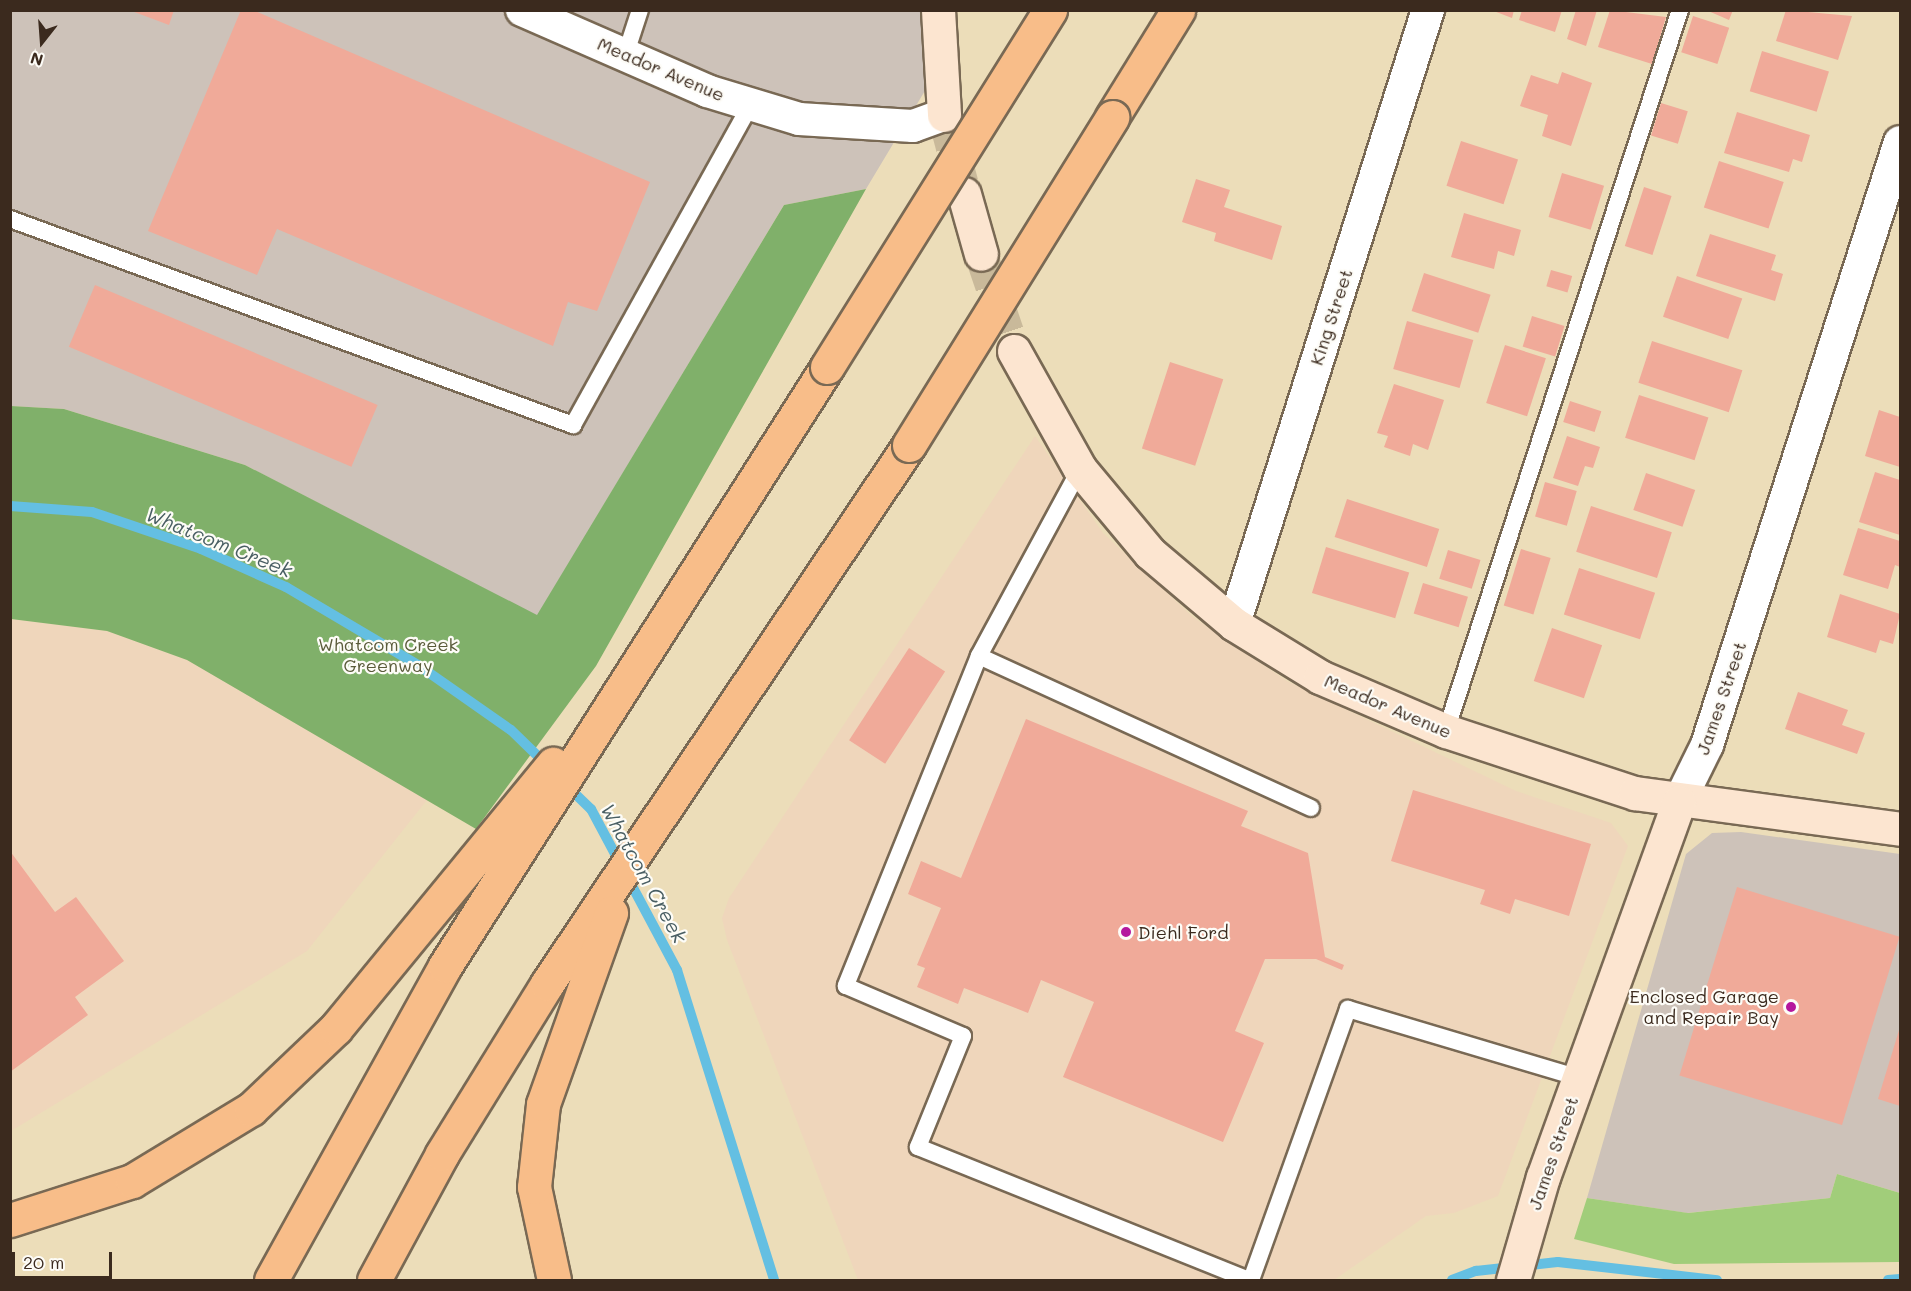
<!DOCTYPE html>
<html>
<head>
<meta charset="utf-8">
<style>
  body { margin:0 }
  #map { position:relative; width:1911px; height:1291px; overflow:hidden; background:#ecddb9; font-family:Mali,sans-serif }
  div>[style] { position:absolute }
  .built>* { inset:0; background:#efd6bb }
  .industrial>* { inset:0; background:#cdc2b9 }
  .green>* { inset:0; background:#a1cd7a }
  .forest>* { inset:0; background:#80b06a }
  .stream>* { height:10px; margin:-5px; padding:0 5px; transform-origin:5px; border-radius:5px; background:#64bfe2 }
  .building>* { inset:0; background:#f0aa99; transform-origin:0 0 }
  .secondary-tunnel>* { height:33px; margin-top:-16.5px; transform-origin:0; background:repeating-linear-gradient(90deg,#c9b99a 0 33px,transparent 0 49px) }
  .roads { filter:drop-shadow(2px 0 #796954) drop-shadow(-2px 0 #796954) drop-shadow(0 2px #796954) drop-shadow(0 -2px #796954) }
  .lane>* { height:16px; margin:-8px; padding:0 8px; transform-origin:8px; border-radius:8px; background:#fff }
  .street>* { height:32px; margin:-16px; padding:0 16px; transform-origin:16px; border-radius:16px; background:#fff }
  .secondary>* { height:33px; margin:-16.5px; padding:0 16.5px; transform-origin:16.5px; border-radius:16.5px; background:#fce5d0 }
  .highway>* { height:33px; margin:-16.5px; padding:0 16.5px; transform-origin:16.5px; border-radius:16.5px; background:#f8bd89 }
  .bridges { filter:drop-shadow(2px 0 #796954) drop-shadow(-2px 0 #796954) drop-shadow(0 2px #796954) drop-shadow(0 -2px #796954) }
  .highway-bridge>* { height:33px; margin:-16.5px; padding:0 16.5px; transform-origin:16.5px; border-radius:16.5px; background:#f8bd89 }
  .dots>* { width:16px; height:16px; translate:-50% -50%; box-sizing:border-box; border:3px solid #fdfcf7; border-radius:50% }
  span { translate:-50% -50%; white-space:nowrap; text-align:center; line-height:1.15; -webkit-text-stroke:4.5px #fdfcf7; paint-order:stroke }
  .street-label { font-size:18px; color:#3b2a1e }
  .park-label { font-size:18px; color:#5a5b3a }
  .poi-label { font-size:18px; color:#3b2a1e }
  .left { translate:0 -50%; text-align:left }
  .right { translate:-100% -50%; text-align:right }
  .water-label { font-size:20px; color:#495e63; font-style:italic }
  .frame { position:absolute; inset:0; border:12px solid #3b2a1e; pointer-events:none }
  .north { position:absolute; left:12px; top:12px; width:60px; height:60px; -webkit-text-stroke:4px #fdfcf7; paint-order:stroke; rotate:197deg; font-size:16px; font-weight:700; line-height:24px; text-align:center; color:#3b2a1e }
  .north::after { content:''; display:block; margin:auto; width:21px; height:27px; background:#3b2a1e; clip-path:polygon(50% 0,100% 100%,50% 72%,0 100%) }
  .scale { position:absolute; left:12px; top:1252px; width:100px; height:27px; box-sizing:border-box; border:3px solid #3b2a1e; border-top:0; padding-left:8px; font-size:18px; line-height:21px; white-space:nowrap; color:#3b2a1e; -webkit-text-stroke:4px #fdfcf7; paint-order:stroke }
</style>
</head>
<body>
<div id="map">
  <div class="built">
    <i style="clip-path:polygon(1035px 436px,1103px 533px,1193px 617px,1287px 681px,1516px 791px,1611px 823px,1628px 846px,1498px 1196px,1454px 1213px,1426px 1216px,1334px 1280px,858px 1280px,727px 940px,722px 918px,729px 898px)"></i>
    <i style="clip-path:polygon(11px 619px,107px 631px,187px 660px,427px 800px,307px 951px,11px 1131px)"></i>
  </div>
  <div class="industrial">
    <i style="clip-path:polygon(10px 11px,920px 11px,929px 84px,866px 189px,784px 205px,537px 616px,245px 465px,64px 409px,11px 406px)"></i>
    <i style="clip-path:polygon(1741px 832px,1900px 854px,1900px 1193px,1837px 1174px,1830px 1198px,1687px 1213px,1587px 1198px,1686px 854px,1712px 833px)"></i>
  </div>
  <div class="green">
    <i style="clip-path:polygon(1837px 1174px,1900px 1193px,1900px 1262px,1674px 1264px,1574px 1239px,1587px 1198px,1688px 1213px,1830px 1198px)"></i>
  </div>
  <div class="forest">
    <i style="clip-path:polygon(866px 189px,596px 666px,476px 829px,187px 660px,107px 631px,11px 619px,11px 406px,64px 409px,245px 465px,537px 615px,784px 205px)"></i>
  </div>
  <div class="stream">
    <i style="left:10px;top:506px;width:82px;rotate:4.2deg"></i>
    <i style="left:92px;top:512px;width:115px;rotate:18.7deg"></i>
    <i style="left:201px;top:549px;width:93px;rotate:24.1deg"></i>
    <i style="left:286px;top:587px;width:153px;rotate:30.6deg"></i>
    <i style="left:418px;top:665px;width:113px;rotate:35deg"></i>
    <i style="left:511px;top:730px;width:50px;rotate:44.2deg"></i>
    <i style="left:566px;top:785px;width:35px;rotate:44deg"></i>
    <i style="left:591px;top:809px;width:183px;rotate:61.9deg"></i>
    <i style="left:677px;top:970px;width:325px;rotate:72.6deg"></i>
    <i style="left:1452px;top:1280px;width:26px;rotate:-21deg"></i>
    <i style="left:1476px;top:1271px;width:82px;rotate:-6.3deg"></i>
    <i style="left:1558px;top:1262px;width:160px;rotate:6.5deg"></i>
    <i style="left:1888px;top:1280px;width:12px;rotate:-5deg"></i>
  </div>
  <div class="building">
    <i style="clip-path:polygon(129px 10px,174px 10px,169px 25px)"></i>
    <i style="clip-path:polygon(241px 10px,253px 10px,650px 182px,597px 311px,568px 302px,553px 346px,277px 229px,257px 275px,148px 231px)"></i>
    <i style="clip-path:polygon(1491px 10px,1514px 10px,1512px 18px)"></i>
    <i style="clip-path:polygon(1522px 10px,1562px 10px,1555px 32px,1519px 20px)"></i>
    <i style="clip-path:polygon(1576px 10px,1597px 10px,1586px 46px,1567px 39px)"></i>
    <i style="clip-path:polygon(1610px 10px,1666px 17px,1652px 64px,1598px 47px)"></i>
    <i style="clip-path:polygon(1706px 10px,1733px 10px,1729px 20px)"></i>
    <i style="clip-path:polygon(1786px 10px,1852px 16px,1838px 60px,1776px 41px)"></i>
    <i style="left:1693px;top:16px;width:38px;height:38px;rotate:18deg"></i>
    <i style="left:1762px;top:51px;width:70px;height:42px;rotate:17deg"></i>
    <i style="clip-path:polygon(1562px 72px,1592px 83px,1571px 146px,1542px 136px,1548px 115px,1520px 106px,1531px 75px,1558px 84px)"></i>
    <i style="left:1661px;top:103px;width:28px;height:34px;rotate:17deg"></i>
    <i style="clip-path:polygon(1737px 112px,1810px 135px,1802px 162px,1793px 159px,1789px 172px,1724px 153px)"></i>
    <i style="left:1461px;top:141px;width:60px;height:47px;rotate:18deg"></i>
    <i style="left:1719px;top:161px;width:68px;height:49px;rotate:18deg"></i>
    <i style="left:1562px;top:173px;width:44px;height:46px;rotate:17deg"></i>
    <i style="clip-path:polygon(1196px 179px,1230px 190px,1224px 207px,1282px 226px,1272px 260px,1214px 241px,1216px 233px,1182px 222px)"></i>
    <i style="left:1644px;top:187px;width:29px;height:62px;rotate:18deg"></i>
    <i style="clip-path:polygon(1464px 213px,1521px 230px,1514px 256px,1498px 251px,1494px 269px,1451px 257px)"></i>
    <i style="clip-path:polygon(1710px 234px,1776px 255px,1771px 270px,1783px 274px,1775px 301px,1696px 276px)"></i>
    <i style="left:1551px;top:270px;width:22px;height:17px;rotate:16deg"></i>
    <i style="left:1424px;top:273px;width:70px;height:40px;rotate:18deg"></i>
    <i style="left:1677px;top:276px;width:69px;height:43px;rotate:19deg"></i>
    <i style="left:95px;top:285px;width:307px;height:67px;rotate:23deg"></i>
    <i style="left:1532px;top:316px;width:34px;height:32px;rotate:17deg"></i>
    <i style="left:1407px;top:321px;width:69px;height:50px;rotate:16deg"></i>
    <i style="left:1652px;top:341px;width:95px;height:44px;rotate:18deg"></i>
    <i style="left:1505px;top:345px;width:43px;height:61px;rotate:18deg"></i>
    <i style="left:1170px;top:362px;width:56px;height:91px;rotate:18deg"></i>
    <i style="clip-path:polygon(1394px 384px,1444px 400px,1428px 450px,1413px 444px,1410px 456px,1384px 447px,1388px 436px,1377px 433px)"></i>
    <i style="left:1639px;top:395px;width:73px;height:45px;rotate:18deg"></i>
    <i style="left:1570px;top:401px;width:33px;height:22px;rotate:18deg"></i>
    <i style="clip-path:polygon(1879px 410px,1900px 417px,1900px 467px,1865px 456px)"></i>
    <i style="clip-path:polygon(1567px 436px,1600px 447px,1593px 468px,1585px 466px,1578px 486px,1553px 478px)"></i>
    <i style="clip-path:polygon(1875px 472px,1900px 480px,1900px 535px,1859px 522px)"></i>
    <i style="left:1646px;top:473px;width:52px;height:39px;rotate:19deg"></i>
    <i style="left:1545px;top:482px;width:33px;height:36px;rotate:16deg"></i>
    <i style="left:1347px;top:499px;width:97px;height:40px;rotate:18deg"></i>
    <i style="left:1591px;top:506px;width:85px;height:48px;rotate:18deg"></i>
    <i style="clip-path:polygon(1858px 528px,1900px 541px,1900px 567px,1895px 565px,1888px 589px,1843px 575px)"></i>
    <i style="left:1326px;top:547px;width:87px;height:48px;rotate:17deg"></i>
    <i style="left:1521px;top:549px;width:31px;height:59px;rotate:17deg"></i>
    <i style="left:1448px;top:550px;width:34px;height:30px;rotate:17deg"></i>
    <i style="left:1579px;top:568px;width:80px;height:49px;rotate:18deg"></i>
    <i style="left:1423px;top:583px;width:47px;height:32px;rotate:17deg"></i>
    <i style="clip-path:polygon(1840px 594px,1900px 614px,1893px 644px,1880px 640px,1876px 653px,1827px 637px)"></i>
    <i style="left:1552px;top:628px;width:53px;height:56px;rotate:19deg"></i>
    <i style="left:909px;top:648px;width:43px;height:110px;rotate:33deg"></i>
    <i style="clip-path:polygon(1798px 692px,1848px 710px,1842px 725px,1865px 733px,1857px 754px,1785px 729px)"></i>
    <i style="clip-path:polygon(1026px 719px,1248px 811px,1241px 826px,1308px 853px,1325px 957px,1344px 965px,1342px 970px,1316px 959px,1265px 959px,1235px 1031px,1264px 1043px,1223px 1142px,1063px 1077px,1094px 1002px,1041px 980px,1028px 1013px,964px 988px,958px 1004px,917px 987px,925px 968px,917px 965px,941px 908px,908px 894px,921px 861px,961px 878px)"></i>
    <i style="clip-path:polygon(1413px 790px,1591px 844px,1569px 916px,1515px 899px,1510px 914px,1480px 904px,1485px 890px,1391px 861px)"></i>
    <i style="clip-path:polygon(10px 851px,55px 912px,76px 897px,124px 961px,75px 997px,88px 1015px,10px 1072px)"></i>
    <i style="left:1737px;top:887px;width:170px;height:197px;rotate:17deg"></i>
    <i style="clip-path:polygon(1900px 1027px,1900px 1106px,1878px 1099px)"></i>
  </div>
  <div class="secondary-tunnel">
    <i style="left:944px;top:115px;width:70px;rotate:75.2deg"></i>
    <i style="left:981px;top:254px;width:102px;rotate:71.2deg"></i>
  </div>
  <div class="roads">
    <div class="lane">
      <i style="left:626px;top:53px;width:45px;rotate:-72deg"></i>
      <i style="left:10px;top:219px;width:600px;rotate:20.1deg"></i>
      <i style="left:573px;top:425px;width:367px;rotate:-61deg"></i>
      <i style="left:1080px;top:469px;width:213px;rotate:118.4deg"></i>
      <i style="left:979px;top:656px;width:356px;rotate:112deg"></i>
      <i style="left:846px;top:986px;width:127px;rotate:23.1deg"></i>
      <i style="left:963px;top:1036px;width:120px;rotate:112.1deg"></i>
      <i style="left:918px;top:1147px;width:357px;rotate:21.9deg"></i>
      <i style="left:979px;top:656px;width:365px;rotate:24.6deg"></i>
      <i style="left:1446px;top:731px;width:758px;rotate:-72.02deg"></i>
      <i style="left:1251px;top:1280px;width:288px;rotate:-70.3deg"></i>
      <i style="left:1348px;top:1009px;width:241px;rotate:16.6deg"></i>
    </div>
    <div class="street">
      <i style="left:522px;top:10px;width:202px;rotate:23.6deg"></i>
      <i style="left:707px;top:91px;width:96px;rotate:16.9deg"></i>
      <i style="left:799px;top:119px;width:114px;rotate:3.5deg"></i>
      <i style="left:913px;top:126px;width:33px;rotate:-20deg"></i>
      <i style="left:1234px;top:624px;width:644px;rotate:-72.47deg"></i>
      <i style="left:1679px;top:802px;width:64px;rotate:-63.8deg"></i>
      <i style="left:1707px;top:745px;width:633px;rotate:-72.25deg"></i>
    </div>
    <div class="secondary">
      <i style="left:938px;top:10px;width:105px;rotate:86.7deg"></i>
      <i style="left:964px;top:194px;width:62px;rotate:74.2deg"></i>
      <i style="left:1014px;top:351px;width:135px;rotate:60.8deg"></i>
      <i style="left:1080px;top:469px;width:109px;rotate:50.2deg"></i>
      <i style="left:1150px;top:553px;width:110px;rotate:40.2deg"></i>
      <i style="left:1234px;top:624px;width:101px;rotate:31.6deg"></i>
      <i style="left:1320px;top:677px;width:137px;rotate:23.2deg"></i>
      <i style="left:1446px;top:731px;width:199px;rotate:18.2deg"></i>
      <i style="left:1635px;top:793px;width:267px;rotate:7.7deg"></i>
      <i style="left:1513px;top:1280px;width:107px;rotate:-73.8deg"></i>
      <i style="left:1543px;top:1177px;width:399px;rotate:-70.1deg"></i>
    </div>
    <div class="highway">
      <i style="left:1112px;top:117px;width:126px;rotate:-58.3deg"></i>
      <i style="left:10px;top:1220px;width:128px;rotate:-17.7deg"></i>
      <i style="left:132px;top:1181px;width:139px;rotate:-31.2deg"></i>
      <i style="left:251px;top:1109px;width:117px;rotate:-43.6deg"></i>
      <i style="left:336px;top:1028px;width:342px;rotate:-50.6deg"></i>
      <i style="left:271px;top:1280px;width:359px;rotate:-61deg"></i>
      <i style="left:445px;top:966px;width:710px;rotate:-57.47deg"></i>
      <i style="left:374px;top:1280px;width:143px;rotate:-61.6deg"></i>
      <i style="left:442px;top:1154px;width:200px;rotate:-58.3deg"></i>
      <i style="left:547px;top:984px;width:649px;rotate:-56.11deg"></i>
      <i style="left:554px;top:1280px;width:95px;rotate:-102.1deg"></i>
      <i style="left:534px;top:1187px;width:83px;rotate:-83.8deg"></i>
      <i style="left:543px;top:1104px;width:203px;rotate:-70.4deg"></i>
    </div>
  </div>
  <div class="bridges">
    <div class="highway-bridge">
      <i style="left:827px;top:367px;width:421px;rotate:-58deg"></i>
      <i style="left:909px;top:445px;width:386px;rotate:-58.2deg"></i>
    </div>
  </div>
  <div class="dots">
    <i style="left:1126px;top:932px;background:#b5179e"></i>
    <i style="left:1791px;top:1007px;background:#b5179e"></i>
  </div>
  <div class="street-label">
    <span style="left:661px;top:69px;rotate:23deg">Meador Avenue</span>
    <span style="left:1331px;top:317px;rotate:-72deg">King Street</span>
    <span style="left:1721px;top:698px;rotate:-71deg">James Street</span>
    <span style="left:1388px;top:706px;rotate:23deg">Meador Avenue</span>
    <span style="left:1553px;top:1153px;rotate:-71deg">James Street</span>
  </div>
  <div class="park-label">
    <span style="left:388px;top:655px">Whatcom Creek<br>Greenway</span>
  </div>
  <div class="poi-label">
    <span class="left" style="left:1138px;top:932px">Diehl Ford</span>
    <span class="right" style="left:1779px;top:1007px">Enclosed Garage<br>and Repair Bay</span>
  </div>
  <div class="water-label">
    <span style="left:219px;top:542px;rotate:22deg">Whatcom Creek</span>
    <span style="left:644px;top:873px;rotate:61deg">Whatcom Creek</span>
  </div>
  <div class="frame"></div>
  <div class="north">N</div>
  <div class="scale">20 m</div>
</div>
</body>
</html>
